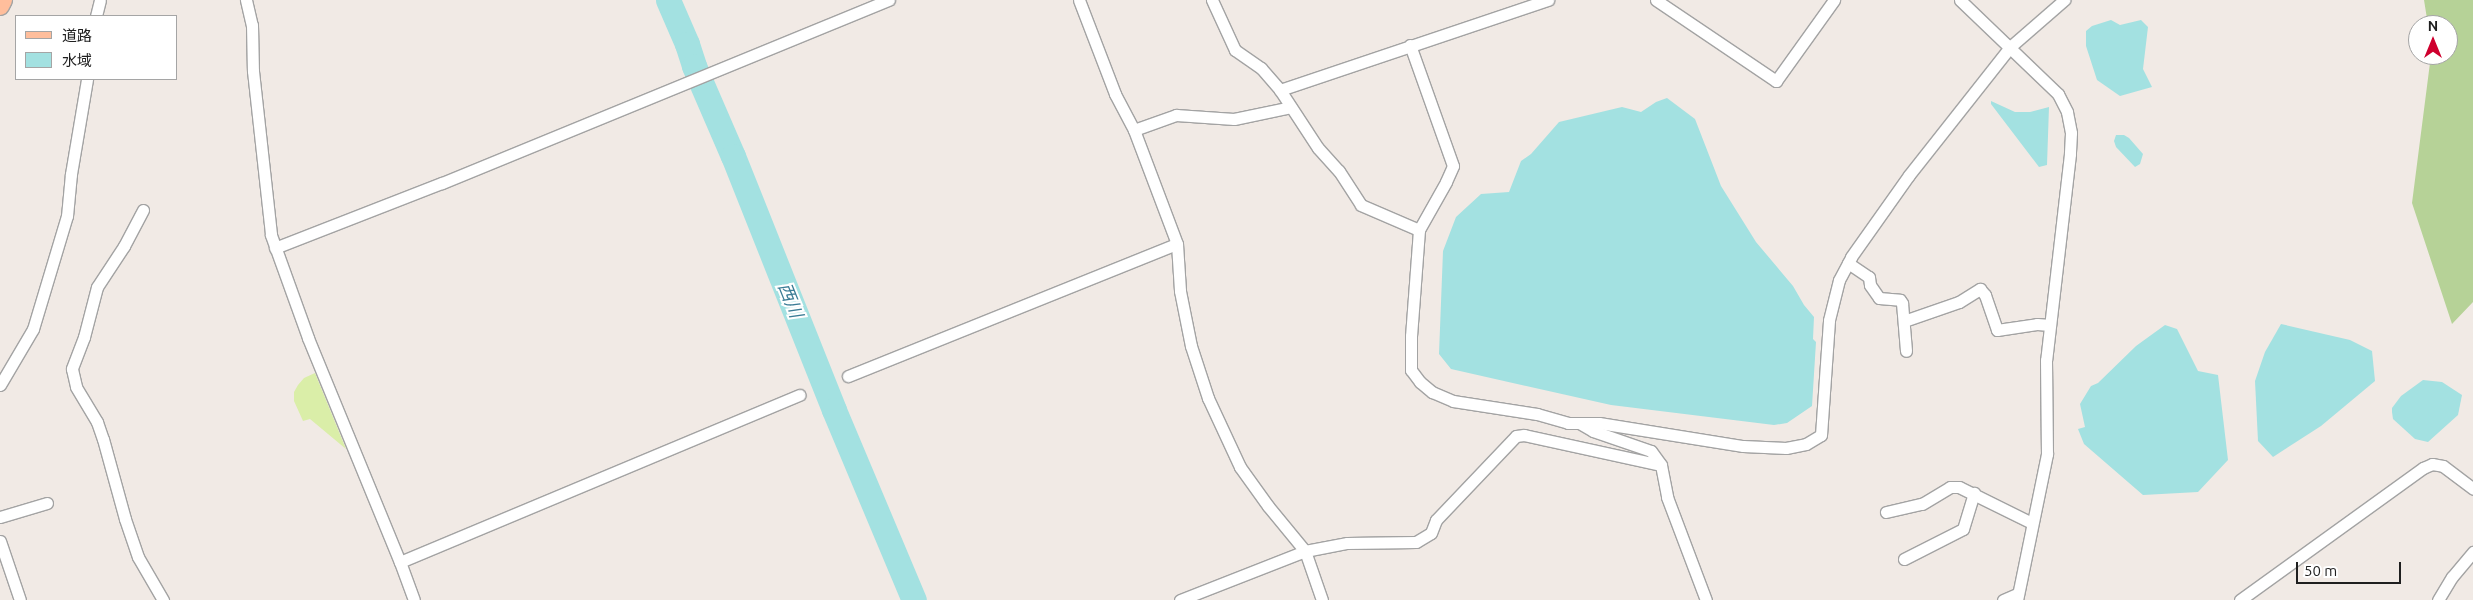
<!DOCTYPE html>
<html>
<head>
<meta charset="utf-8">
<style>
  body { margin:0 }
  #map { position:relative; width:2473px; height:600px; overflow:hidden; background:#f1eae5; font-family:Ubuntu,"Noto Sans JP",sans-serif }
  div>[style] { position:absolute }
  .grass>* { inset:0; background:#daeea8 }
  .forest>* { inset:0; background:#b6d297 }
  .water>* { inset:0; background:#a3e1e1 }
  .river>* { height:25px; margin:-12.5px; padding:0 12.5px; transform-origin:12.5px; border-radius:12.5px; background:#a3e1e1 }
  .roads { filter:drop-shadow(1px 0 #a3a3a3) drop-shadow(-1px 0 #a3a3a3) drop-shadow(0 1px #a3a3a3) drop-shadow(0 -1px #a3a3a3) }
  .minor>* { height:11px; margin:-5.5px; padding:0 5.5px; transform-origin:5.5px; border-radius:5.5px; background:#fff }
  .primary>* { height:18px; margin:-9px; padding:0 9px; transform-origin:9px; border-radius:9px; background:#ffbe9c }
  span { translate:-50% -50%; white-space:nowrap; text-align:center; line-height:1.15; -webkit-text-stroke:4px #fff; paint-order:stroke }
  .water-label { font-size:18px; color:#3b7c95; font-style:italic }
  .legend { position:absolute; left:15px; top:15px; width:162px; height:65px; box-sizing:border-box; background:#fff; border:1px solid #a5a5a5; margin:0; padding:6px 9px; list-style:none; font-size:15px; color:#1f1f1f }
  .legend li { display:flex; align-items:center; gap:10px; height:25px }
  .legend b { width:25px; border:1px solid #a5a5a5 }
  .north { position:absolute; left:2408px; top:15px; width:50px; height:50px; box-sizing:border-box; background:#fff; border:1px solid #a5a5a5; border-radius:50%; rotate:0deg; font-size:14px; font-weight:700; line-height:20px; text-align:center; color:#1f1f1f }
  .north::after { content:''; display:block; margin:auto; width:18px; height:22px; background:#cf002e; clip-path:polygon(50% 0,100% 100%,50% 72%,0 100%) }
  .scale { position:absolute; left:2296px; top:562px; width:105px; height:22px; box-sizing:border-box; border:2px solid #1f1f1f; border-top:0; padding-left:6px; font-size:15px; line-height:18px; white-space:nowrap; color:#1f1f1f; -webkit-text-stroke:4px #fff; paint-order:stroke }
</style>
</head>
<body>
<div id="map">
  <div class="grass">
    <i style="clip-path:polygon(315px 373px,346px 449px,310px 419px,303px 421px,294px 401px,294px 392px,298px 385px,304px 378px)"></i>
  </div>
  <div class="forest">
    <i style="clip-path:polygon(2424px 0,2473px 0,2473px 302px,2452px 324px,2412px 203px,2431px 55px,2448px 55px,2448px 25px,2428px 25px)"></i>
  </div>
  <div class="water">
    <i style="clip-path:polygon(2111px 20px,2120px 25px,2141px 20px,2148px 27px,2143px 69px,2152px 87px,2120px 96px,2097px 80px,2086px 46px,2086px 31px,2092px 26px)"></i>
    <i style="clip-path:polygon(1667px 98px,1695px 119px,1721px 186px,1756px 242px,1793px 286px,1804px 305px,1814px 317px,1813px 339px,1816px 342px,1812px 406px,1787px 423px,1774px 425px,1611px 405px,1451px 369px,1439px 354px,1443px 251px,1456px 217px,1481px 194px,1509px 192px,1521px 161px,1531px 154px,1559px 122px,1622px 107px,1641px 112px,1656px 102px)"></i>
    <i style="clip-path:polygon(1991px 101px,2015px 112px,2030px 112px,2049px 107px,2047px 165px,2039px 167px,1991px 104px)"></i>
    <i style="clip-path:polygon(2116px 135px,2124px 135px,2129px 138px,2143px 154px,2140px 164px,2135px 167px,2116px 147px,2114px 141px)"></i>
    <i style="clip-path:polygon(2281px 324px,2350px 340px,2372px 351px,2375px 381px,2321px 426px,2273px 457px,2258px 441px,2255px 381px,2265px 352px)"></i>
    <i style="clip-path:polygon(2165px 325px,2177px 329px,2198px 371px,2218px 375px,2228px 460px,2198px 492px,2143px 495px,2084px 444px,2078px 429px,2085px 427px,2080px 404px,2091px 386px,2098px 383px,2136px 346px)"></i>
    <i style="clip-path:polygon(2423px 380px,2442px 382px,2462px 395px,2458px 415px,2428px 442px,2415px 439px,2393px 419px,2392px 412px,2392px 408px,2401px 396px)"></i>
  </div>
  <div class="river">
    <i style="left:668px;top:0;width:48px;rotate:66.6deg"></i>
    <i style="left:687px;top:44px;width:23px;rotate:72deg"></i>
    <i style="left:694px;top:66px;width:98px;rotate:66.6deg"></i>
    <i style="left:733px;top:156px;width:273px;rotate:68.3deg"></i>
    <i style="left:834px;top:410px;width:206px;rotate:67.2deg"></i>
  </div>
  <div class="roads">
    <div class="minor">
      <i style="left:246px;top:0;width:26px;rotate:77deg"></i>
      <i style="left:252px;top:25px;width:46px;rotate:88.8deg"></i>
      <i style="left:253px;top:71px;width:165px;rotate:83.7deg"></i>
      <i style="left:271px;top:235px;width:109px;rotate:70.2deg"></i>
      <i style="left:308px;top:338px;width:242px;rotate:67.7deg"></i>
      <i style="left:400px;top:562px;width:40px;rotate:69.8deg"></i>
      <i style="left:1079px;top:0;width:101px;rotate:69deg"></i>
      <i style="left:1115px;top:94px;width:41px;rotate:62.2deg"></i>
      <i style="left:1134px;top:130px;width:122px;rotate:69.3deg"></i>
      <i style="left:1177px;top:244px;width:47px;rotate:86.3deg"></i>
      <i style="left:1180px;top:291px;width:56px;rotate:78.7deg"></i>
      <i style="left:1191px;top:346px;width:55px;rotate:71.9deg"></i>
      <i style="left:1208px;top:398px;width:76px;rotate:65.1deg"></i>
      <i style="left:1240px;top:467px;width:48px;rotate:54.3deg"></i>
      <i style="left:1268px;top:506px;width:58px;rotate:50.6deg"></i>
      <i style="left:1305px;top:551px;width:52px;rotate:70.9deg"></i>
      <i style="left:1212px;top:0;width:55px;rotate:65.3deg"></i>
      <i style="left:1235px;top:50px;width:32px;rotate:35deg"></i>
      <i style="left:1261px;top:68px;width:29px;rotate:49deg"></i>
      <i style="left:1280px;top:90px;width:69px;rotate:56.8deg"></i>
      <i style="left:1318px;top:148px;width:31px;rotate:48deg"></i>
      <i style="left:1339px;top:171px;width:40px;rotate:57.1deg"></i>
      <i style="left:1361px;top:205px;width:63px;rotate:23.3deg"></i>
      <i style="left:1656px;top:0;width:145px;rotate:34deg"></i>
      <i style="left:1776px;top:81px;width:100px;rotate:-54.4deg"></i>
      <i style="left:1960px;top:0;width:136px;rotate:43.8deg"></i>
      <i style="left:2058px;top:94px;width:20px;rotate:63deg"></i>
      <i style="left:2067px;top:112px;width:21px;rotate:79deg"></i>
      <i style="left:2071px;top:133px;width:21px;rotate:93deg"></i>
      <i style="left:2070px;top:154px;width:207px;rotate:96.6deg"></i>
      <i style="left:2046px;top:360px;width:94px;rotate:89.4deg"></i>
      <i style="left:2047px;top:454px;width:149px;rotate:101.6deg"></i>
      <i style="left:96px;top:16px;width:16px;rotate:-76deg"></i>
      <i style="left:1410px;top:45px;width:128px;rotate:70.4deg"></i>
      <i style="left:1453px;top:166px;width:17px;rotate:114deg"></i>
      <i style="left:1446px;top:182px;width:55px;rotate:119.4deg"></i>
      <i style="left:1419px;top:230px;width:106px;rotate:94.3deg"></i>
      <i style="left:1411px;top:336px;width:34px;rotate:90deg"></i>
      <i style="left:1411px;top:370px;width:15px;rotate:53deg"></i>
      <i style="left:1420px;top:382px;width:16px;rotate:40deg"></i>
      <i style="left:1432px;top:392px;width:23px;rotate:23deg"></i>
      <i style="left:1453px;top:401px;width:85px;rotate:8.8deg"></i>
      <i style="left:1537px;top:414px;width:32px;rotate:16deg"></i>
      <i style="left:1568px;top:423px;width:31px"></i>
      <i style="left:1599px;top:423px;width:146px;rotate:9.1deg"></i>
      <i style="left:1743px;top:446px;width:43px;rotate:2.7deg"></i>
      <i style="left:1786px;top:448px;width:20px;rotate:-11deg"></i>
      <i style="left:1806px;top:444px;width:17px;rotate:-31deg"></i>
      <i style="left:1821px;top:435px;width:115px;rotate:-86deg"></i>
      <i style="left:1829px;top:320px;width:41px;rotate:-76deg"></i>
      <i style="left:1839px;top:280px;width:26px;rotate:-62deg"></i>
      <i style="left:1851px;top:257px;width:100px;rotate:-54.7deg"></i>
      <i style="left:1909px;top:175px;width:163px;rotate:-51.7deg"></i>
      <i style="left:2010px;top:47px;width:72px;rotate:-41deg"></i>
      <i style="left:1280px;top:90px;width:283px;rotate:-18.6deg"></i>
      <i style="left:1134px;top:130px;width:45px;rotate:-19.7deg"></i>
      <i style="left:1176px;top:115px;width:58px;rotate:3.9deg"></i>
      <i style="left:1234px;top:119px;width:58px;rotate:-11.9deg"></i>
      <i style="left:143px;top:210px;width:41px;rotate:117.8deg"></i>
      <i style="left:124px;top:246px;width:49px;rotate:123.4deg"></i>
      <i style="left:97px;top:287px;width:52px;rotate:104.6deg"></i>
      <i style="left:84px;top:337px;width:34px;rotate:111deg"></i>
      <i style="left:72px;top:369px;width:18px;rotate:77deg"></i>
      <i style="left:76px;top:387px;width:41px;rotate:59deg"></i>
      <i style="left:97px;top:422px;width:18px;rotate:71deg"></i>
      <i style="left:103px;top:439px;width:83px;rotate:74.6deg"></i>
      <i style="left:125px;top:519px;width:40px;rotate:71.1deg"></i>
      <i style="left:138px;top:557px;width:50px;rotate:59.8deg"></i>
      <i style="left:275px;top:248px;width:179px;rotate:-21.3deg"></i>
      <i style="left:442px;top:183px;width:483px;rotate:-22.3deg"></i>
      <i style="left:1848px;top:263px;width:25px;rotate:34deg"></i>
      <i style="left:1869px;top:277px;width:8px;rotate:83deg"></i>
      <i style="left:1870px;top:285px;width:16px;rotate:55deg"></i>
      <i style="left:1879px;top:298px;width:21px;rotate:5deg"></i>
      <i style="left:1900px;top:300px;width:4px;rotate:56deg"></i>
      <i style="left:1902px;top:303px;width:48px;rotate:85.2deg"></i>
      <i style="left:1904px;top:321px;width:58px;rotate:-19.1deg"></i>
      <i style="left:1959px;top:302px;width:25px;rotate:-32deg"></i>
      <i style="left:1980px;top:289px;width:8px;rotate:50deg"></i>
      <i style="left:1985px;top:295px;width:37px;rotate:71deg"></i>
      <i style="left:1997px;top:330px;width:40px;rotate:-8.5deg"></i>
      <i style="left:2037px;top:324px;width:13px;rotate:4deg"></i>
      <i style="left:848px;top:376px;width:354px;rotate:-21.9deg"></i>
      <i style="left:0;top:385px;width:65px;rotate:-59.5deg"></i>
      <i style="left:33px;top:329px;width:118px;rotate:-73.3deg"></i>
      <i style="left:67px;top:216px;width:42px;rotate:-84.6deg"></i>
      <i style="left:71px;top:174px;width:96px;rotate:-80.4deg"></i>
      <i style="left:1581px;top:424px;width:14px;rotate:30deg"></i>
      <i style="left:1593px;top:431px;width:61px;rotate:19deg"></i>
      <i style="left:1651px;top:451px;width:17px;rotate:54deg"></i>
      <i style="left:1661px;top:465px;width:33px;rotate:79deg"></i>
      <i style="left:1667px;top:497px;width:110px;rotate:69.3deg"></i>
      <i style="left:1886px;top:512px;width:37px;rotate:-13deg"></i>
      <i style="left:1922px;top:504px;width:33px;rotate:-31deg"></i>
      <i style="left:1950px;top:487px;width:9px"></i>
      <i style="left:1959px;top:487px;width:81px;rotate:26.3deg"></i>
      <i style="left:0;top:517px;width:49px;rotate:-16.6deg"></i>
      <i style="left:0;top:541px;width:62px;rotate:71.3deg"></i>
      <i style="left:1904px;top:559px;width:66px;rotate:-27deg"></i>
      <i style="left:1963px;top:529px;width:38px;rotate:-73deg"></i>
      <i style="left:400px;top:562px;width:433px;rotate:-22.7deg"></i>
      <i style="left:1180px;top:600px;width:134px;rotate:-21.4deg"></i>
      <i style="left:1305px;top:551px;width:43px;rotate:-10.8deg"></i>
      <i style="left:1347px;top:543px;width:69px;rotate:-0.8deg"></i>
      <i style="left:1416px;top:542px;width:17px;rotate:-31deg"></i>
      <i style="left:1431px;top:533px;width:14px;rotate:-69deg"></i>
      <i style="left:1436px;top:520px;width:116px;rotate:-46.4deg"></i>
      <i style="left:1516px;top:436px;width:8px;rotate:-7deg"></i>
      <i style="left:1524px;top:435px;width:140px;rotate:12.4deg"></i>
      <i style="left:2003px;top:600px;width:15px;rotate:-23deg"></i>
      <i style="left:2240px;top:600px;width:226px;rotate:-35.8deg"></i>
      <i style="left:2423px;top:468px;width:10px;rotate:-24deg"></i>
      <i style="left:2432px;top:464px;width:11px;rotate:10deg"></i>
      <i style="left:2443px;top:466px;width:38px;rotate:37deg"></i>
      <i style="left:2438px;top:600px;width:27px;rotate:-59deg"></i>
      <i style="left:2452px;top:577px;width:33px;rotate:-50deg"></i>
    </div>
    <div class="primary">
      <i style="left:0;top:6px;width:7px;rotate:-63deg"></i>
    </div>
  </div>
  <div class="water-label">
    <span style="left:791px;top:300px;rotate:68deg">西川</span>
  </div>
  <ul class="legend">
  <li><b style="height:6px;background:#ffbe9c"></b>道路</li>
  <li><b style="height:14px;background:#a3e1e1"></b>水域</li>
  </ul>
  <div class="north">N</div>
  <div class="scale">50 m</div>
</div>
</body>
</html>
